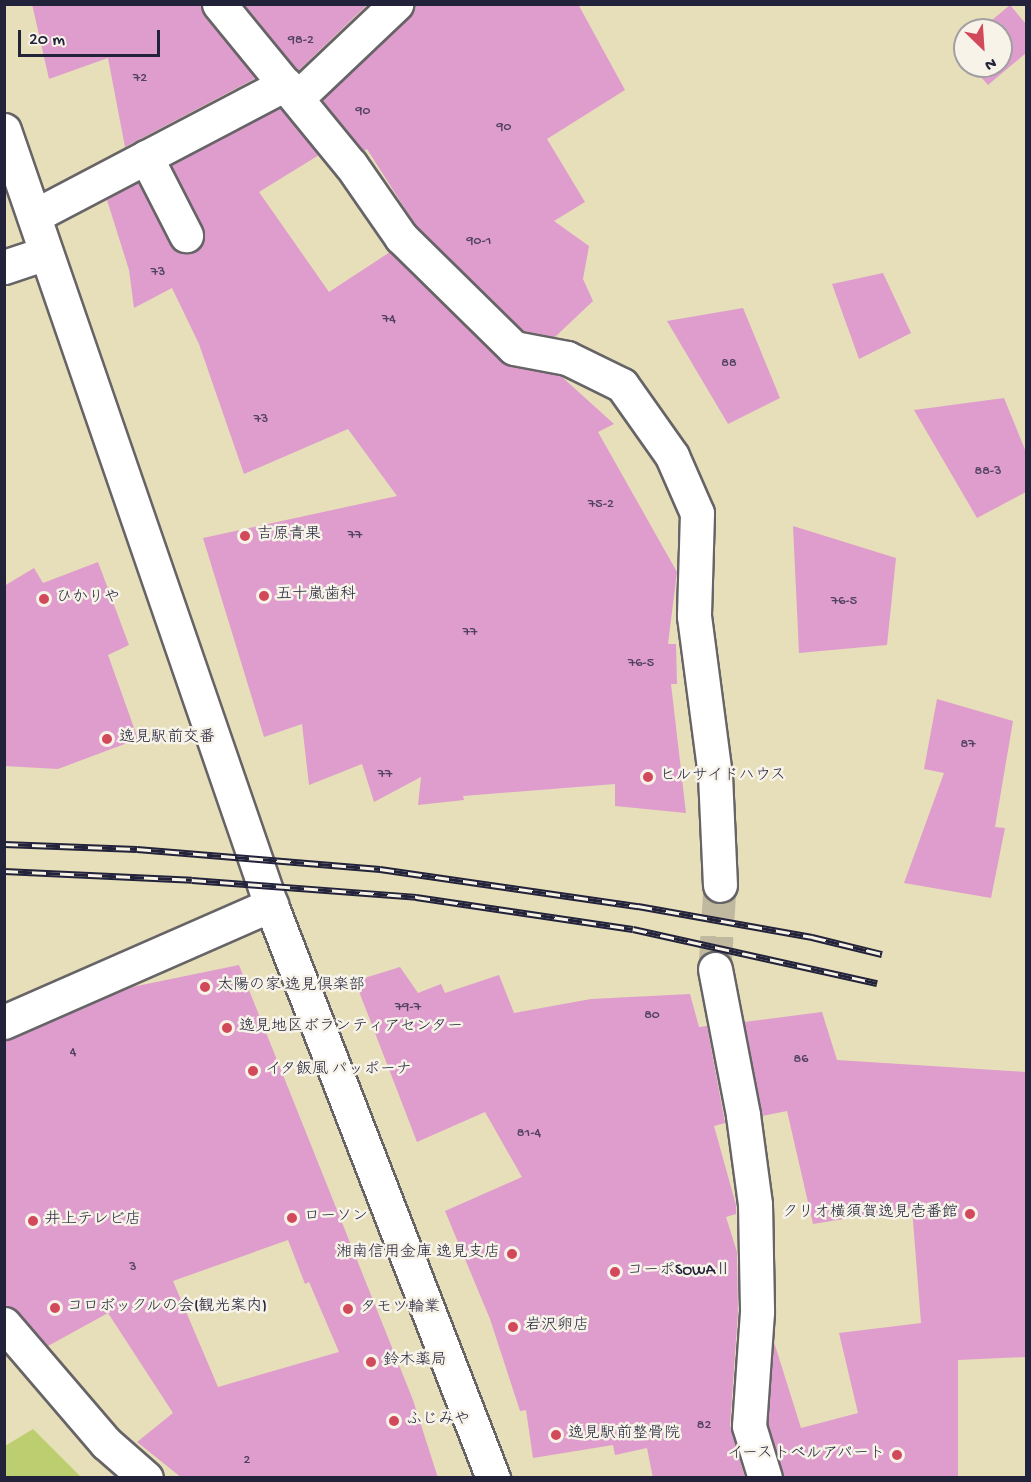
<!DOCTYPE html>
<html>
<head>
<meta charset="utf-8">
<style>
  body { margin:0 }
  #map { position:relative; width:1031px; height:1482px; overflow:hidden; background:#e7dfb9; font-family:"Gochi Hand","Klee One",sans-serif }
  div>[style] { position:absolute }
  .green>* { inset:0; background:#bdce71 }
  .building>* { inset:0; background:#de9dcd }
  .minor-tunnel>* { height:33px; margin-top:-16.5px; transform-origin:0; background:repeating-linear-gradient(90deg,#c0b9a0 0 33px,transparent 0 49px) }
  .roads { filter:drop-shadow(2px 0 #676467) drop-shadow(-2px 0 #676467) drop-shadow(0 2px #676467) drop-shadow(0 -2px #676467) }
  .minor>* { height:33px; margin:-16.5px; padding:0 16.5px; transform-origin:16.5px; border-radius:16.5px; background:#fff }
  .rail>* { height:7px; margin-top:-3.5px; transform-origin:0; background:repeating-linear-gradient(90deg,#f7f3e8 0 14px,#22223b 0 28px); box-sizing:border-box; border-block:2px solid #22223b }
  .dots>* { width:16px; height:16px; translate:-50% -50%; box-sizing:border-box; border:3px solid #f7f3e8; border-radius:50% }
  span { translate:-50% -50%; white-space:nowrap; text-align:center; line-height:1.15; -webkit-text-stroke:5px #f7f3e8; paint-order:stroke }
  .number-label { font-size:14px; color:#514160 }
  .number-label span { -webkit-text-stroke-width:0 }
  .poi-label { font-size:16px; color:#22223b }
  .left { translate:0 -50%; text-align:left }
  .right { translate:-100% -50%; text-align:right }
  .frame { position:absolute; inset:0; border:6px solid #22223b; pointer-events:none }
  .north { position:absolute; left:953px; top:18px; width:60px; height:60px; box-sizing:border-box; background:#f7f3e8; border:2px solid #a29fa3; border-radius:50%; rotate:155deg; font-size:16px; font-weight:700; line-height:24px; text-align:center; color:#22223b }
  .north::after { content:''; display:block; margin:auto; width:21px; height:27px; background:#d1495b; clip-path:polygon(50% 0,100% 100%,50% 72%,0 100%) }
  .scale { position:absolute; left:18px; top:30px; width:142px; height:27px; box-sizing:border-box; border:3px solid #22223b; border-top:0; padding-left:8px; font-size:18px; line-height:21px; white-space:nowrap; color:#22223b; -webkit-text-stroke:4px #f7f3e8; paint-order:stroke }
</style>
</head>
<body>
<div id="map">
  <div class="green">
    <i style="clip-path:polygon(33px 1429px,81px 1477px,5px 1477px,5px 1446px)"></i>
  </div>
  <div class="building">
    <i style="clip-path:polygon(32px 4px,201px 4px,204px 16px,256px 78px,125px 147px,108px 58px,49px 79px)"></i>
    <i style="clip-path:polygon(244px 4px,368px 4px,298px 71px)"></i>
    <i style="clip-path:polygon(414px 4px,578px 4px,625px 90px,547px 139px,585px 202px,554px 221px,589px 246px,583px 279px,593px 301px,555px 337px,523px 331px,416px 226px,367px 149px,364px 151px,322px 100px,409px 18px)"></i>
    <i style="clip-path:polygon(1010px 5px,1026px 24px,1026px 53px,988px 85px,971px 66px,1001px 66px,1001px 30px,980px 30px)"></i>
    <i style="clip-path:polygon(280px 108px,319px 155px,259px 192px,329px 292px,390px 252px,501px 361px,562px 377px,614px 424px,598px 432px,677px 572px,668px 644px,676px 644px,677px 684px,671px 684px,686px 813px,615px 806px,615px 784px,463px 796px,464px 800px,418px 805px,421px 777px,374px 802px,362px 764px,309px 785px,302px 724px,264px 737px,203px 538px,397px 496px,348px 429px,244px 474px,199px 344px,172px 288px,134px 308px,129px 270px,107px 200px,138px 182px,170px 244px,184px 254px,195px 251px,202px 245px,203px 227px,171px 165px)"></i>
    <i style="clip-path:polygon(883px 273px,911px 333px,859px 359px,832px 284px)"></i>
    <i style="clip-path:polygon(743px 308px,780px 398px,728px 424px,667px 321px)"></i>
    <i style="clip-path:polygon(1004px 398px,1026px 452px,1026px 492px,977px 518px,914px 410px)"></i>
    <i style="clip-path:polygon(793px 526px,896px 558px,887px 645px,799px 653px)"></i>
    <i style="clip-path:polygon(98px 562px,129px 645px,108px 655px,138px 739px,58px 769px,4px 766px,4px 586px,34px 568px,43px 583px)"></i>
    <i style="clip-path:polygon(937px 699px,1013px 721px,995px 827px,1005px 828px,991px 898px,904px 883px,944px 773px,924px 769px)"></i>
    <i style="clip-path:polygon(evenodd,239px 965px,413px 1400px,438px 1478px,182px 1478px,137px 1442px,173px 1413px,108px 1313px,48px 1346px,18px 1312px,4px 1306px,4px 1042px,132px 987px,239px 965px,288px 1240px,305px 1284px,309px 1282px,339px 1352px,218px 1387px,173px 1281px,288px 1240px)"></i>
    <i style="clip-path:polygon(400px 967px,418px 993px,441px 984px,445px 993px,499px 975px,514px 1013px,591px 999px,690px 994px,699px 1027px,707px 1026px,725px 1123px,714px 1126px,736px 1205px,736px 1214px,726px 1217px,737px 1252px,738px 1312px,730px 1425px,745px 1478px,653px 1478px,647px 1448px,615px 1455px,613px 1445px,533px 1458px,526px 1410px,520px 1411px,490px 1319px,445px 1211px,522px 1177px,485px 1112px,417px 1142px,355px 981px)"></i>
    <i style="clip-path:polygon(822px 1012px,837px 1060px,1026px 1072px,1026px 1357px,958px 1360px,958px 1478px,783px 1478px,768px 1424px,774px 1342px,801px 1428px,858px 1413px,839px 1333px,921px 1323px,912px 1208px,813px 1224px,787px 1111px,762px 1116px,744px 1022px)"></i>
  </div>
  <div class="minor-tunnel">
    <i style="left:715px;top:969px;width:84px;rotate:-86.6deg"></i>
  </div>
  <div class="roads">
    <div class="minor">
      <i style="left:219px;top:4px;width:208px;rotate:50.7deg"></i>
      <i style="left:351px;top:165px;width:88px;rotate:55.2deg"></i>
      <i style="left:401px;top:237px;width:158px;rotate:44.5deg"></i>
      <i style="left:514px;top:348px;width:54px;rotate:10.7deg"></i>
      <i style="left:567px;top:358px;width:61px;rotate:26.1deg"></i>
      <i style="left:622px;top:385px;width:87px;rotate:54.8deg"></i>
      <i style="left:672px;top:456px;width:62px;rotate:66.3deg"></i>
      <i style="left:697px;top:513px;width:103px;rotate:91.7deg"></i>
      <i style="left:694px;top:616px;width:160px;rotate:82.5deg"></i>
      <i style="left:715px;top:775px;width:110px;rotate:87.4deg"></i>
      <i style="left:297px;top:98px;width:137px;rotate:-43.5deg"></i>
      <i style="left:4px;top:130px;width:820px;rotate:70.99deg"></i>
      <i style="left:271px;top:905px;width:615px;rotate:68.82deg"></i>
      <i style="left:146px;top:157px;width:88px;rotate:62.9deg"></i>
      <i style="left:34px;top:216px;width:284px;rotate:-27.7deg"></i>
      <i style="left:4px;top:267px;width:44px;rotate:-18.4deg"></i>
      <i style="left:715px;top:969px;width:149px;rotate:79.1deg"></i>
      <i style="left:743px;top:1115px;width:90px;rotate:82.3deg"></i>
      <i style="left:755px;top:1204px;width:108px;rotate:88.9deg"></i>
      <i style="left:757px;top:1312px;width:114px;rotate:94deg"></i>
      <i style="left:749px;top:1426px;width:54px;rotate:72.9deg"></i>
      <i style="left:4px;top:1022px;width:292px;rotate:-23.7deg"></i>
      <i style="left:4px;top:1324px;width:157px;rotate:49.4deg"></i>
      <i style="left:106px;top:1443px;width:53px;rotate:41.2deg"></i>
    </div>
  </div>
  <div class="rail">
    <i style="left:4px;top:844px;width:133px;rotate:2.2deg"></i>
    <i style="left:137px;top:849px;width:244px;rotate:4.7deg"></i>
    <i style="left:380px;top:869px;width:261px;rotate:8.2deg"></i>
    <i style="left:638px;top:906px;width:177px;rotate:10.1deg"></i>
    <i style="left:812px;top:937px;width:72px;rotate:13.7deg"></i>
    <i style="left:4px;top:871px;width:188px;rotate:2.7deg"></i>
    <i style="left:192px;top:880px;width:225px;rotate:4.3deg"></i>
    <i style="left:416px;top:897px;width:219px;rotate:8.4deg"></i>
    <i style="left:633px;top:929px;width:250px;rotate:12.5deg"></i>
  </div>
  <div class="dots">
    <i style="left:245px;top:536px;background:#d1495b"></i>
    <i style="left:264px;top:596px;background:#d1495b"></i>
    <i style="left:44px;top:599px;background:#d1495b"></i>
    <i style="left:107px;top:739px;background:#d1495b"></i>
    <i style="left:648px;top:777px;background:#d1495b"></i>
    <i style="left:205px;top:987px;background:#d1495b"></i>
    <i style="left:227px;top:1028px;background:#d1495b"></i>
    <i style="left:253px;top:1071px;background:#d1495b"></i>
    <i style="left:970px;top:1214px;background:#d1495b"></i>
    <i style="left:292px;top:1218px;background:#d1495b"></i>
    <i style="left:33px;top:1221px;background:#d1495b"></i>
    <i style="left:512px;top:1254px;background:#d1495b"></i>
    <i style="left:615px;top:1272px;background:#d1495b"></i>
    <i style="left:55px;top:1308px;background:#d1495b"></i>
    <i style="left:348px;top:1309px;background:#d1495b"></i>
    <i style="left:513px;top:1327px;background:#d1495b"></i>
    <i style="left:371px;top:1362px;background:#d1495b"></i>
    <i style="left:394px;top:1421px;background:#d1495b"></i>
    <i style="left:556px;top:1435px;background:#d1495b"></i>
    <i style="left:897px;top:1455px;background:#d1495b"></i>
  </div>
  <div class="number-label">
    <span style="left:301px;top:41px">98-2</span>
    <span style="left:140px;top:79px">72</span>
    <span style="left:363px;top:112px">90</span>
    <span style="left:504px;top:128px">90</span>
    <span style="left:479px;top:242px">90-1</span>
    <span style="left:158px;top:273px">73</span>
    <span style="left:389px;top:320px">74</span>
    <span style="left:729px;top:364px">88</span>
    <span style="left:261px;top:420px">73</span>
    <span style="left:988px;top:472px">88-3</span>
    <span style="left:601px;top:505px">75-2</span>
    <span style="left:355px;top:536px">77</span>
    <span style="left:844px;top:602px">76-5</span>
    <span style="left:470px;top:633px">77</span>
    <span style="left:641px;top:664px">76-5</span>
    <span style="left:968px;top:745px">87</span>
    <span style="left:385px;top:775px">77</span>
    <span style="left:408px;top:1008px">79-7</span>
    <span style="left:652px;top:1016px">80</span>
    <span style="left:73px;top:1053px">4</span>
    <span style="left:801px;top:1060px">86</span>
    <span style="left:529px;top:1134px">81-4</span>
    <span style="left:133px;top:1268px">3</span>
    <span style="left:704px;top:1426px">82</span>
    <span style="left:247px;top:1461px">2</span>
  </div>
  <div class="poi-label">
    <span class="left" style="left:257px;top:536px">吉原青果</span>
    <span class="left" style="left:276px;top:596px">五十嵐歯科</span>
    <span class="left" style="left:56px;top:599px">ひかりや</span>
    <span class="left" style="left:119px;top:739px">逸見駅前交番</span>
    <span class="left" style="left:660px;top:777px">ヒルサイドハウス</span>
    <span class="left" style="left:217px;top:987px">太陽の家 逸見倶楽部</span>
    <span class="left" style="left:239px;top:1028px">逸見地区ボランティアセンター</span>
    <span class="left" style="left:265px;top:1071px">イタ飯風 パッポーナ</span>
    <span class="right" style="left:958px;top:1214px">クリオ横須賀逸見壱番館</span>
    <span class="left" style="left:304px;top:1218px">ローソン</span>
    <span class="left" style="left:45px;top:1221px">井上テレビ店</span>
    <span class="right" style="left:500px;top:1254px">湘南信用金庫 逸見支店</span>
    <span class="left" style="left:627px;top:1272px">コーポSOWAⅡ</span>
    <span class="left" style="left:67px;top:1308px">コロボックルの会(観光案内)</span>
    <span class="left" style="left:360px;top:1309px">タモツ輪業</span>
    <span class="left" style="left:525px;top:1327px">岩沢卵店</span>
    <span class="left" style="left:383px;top:1362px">鈴木薬局</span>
    <span class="left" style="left:406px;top:1421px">ふじみや</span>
    <span class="left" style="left:568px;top:1435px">逸見駅前整骨院</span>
    <span class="right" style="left:885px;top:1455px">イーストベルアパート</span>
  </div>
  <div class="frame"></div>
  <div class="north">N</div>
  <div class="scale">20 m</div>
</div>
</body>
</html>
